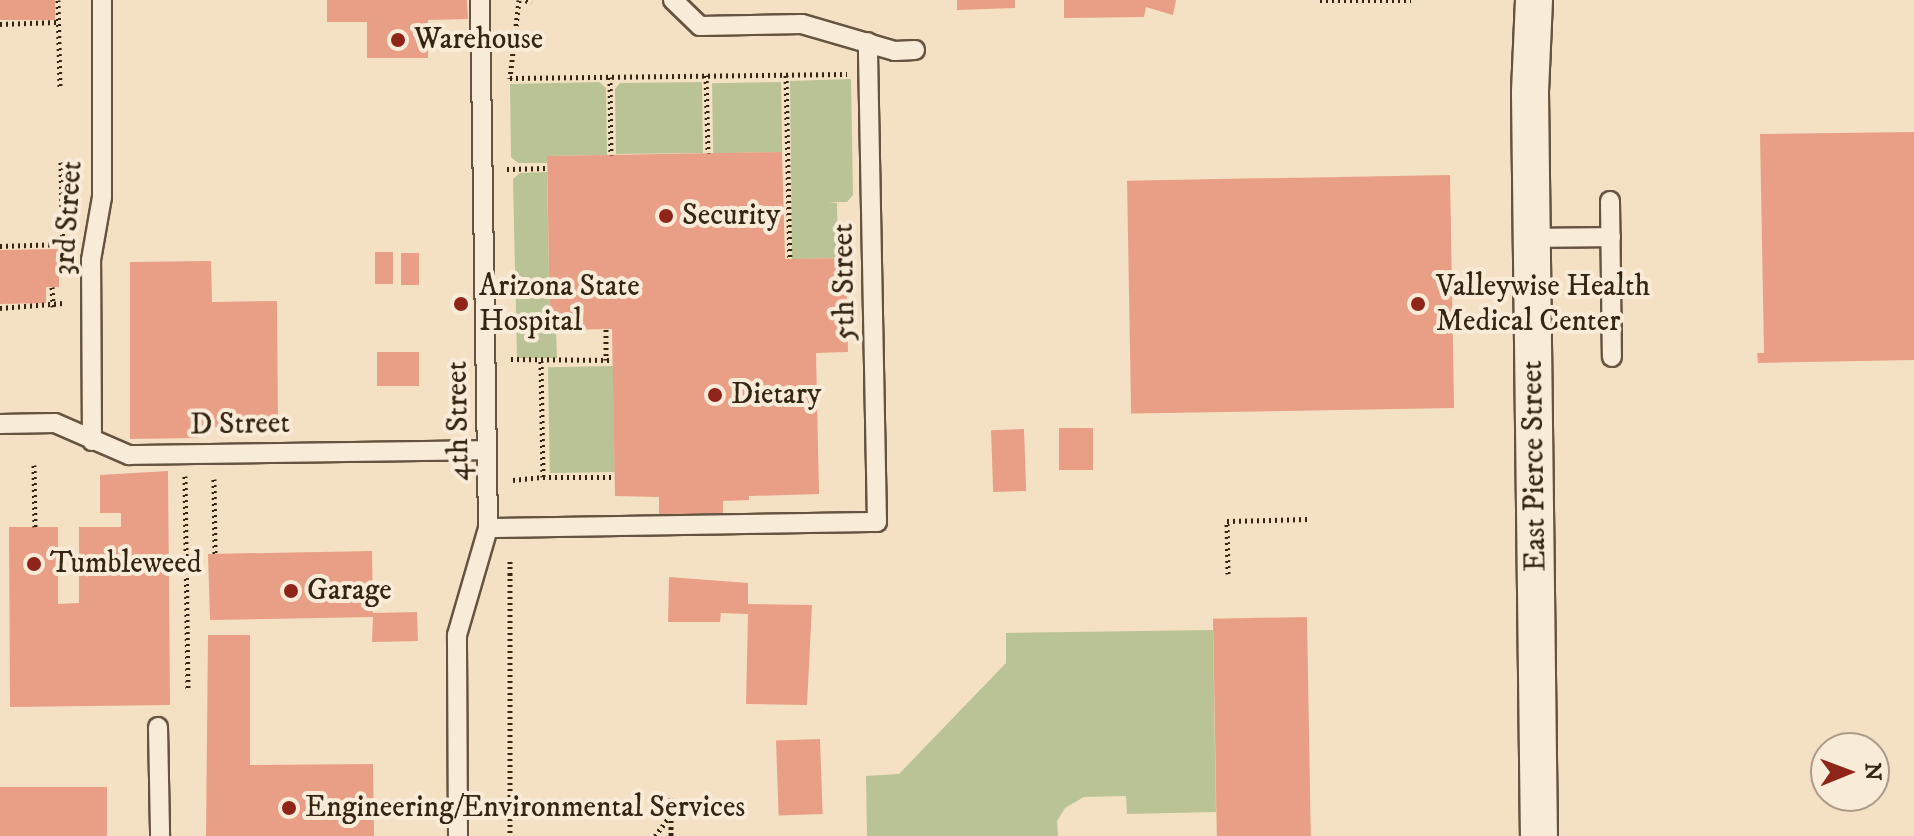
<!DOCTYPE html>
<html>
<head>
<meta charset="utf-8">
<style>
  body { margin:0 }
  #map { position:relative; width:1914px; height:836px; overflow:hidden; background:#f4e0c3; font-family:"IM FELL DW Pica",serif }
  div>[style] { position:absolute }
  .green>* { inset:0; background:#b9c396; transform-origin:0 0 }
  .building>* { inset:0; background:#e99f86; transform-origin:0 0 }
  .path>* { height:5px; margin-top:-2.5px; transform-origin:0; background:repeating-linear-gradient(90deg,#352513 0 2px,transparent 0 6px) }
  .roads { filter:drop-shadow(2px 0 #65543f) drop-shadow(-2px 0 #65543f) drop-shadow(0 2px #65543f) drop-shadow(0 -2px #65543f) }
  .service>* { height:18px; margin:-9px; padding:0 9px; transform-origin:9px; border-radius:9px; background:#f8ebd8 }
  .minor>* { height:36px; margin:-18px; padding:0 18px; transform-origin:18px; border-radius:18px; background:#f8ebd8 }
  .dots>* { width:22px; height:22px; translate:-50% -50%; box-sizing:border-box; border:4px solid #f8ebd8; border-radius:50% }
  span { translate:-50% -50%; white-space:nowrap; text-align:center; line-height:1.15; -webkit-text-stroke:8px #f8ebd8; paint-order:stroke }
  .poi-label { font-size:30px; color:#352513 }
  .left { translate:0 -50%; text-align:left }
  .street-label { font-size:30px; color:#352513 }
  .north { position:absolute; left:1810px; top:732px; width:80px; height:80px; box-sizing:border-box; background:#f8ebd8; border:2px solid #aa9c89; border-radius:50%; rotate:89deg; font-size:22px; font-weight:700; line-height:32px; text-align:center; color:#352513 }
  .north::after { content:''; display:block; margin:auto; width:28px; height:36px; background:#8f2418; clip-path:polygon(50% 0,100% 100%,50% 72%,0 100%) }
</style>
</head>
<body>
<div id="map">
  <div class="green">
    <i style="clip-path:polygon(851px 79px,853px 195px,847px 202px,829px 202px,837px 203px,838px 258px,792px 259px,790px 81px)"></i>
    <i style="clip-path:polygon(599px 82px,606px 88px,607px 155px,547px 156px,547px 163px,518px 163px,511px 157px,510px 84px)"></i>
    <i style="clip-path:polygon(702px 82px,703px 153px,616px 154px,615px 89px,620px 83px)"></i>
    <i style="left:781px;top:82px;width:70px;height:69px;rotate:89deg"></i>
    <i style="clip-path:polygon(547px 172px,550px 330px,556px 330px,557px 358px,517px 358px,513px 179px,520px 173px)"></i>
    <i style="left:613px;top:366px;width:106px;height:65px;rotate:89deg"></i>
    <i style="clip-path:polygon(1213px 630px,1216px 812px,1127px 814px,1126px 796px,1084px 797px,1065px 808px,1057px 821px,1058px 836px,867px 836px,866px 776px,899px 774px,1006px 663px,1006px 633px)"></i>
  </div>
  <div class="building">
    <i style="left:0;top:0;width:55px;height:20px"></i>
    <i style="clip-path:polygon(327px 0,467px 0,468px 19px,428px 20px,428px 58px,367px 58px,367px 22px,327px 22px)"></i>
    <i style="clip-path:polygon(957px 0,1015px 0,1015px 8px,957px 10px)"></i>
    <i style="clip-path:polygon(1064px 0,1176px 0,1173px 15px,1146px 7px,1144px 17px,1064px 18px)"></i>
    <i style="clip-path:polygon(1914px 132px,1914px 360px,1758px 363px,1757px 353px,1764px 353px,1760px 134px)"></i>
    <i style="clip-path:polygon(782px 152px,785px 259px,846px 258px,848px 352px,816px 353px,819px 494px,749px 496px,749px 500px,723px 501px,723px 513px,659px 515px,659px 497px,615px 496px,612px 329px,550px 330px,547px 156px)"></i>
    <i style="left:1450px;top:175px;width:233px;height:323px;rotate:89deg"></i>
    <i style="clip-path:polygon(59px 249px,59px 287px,46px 287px,46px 303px,0 304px,0 250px)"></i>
    <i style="left:393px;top:252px;width:32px;height:18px;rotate:90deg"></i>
    <i style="left:419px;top:253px;width:32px;height:18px;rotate:90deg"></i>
    <i style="clip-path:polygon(211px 261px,212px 302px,277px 301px,278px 426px,198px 427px,198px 438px,130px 439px,130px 262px)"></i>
    <i style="left:377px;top:352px;width:42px;height:34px"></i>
    <i style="left:1093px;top:428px;width:42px;height:34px;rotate:90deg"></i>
    <i style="left:1024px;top:429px;width:62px;height:33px;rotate:88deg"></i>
    <i style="clip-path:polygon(168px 471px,170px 705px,10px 707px,9px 527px,58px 527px,58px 604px,79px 603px,79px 527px,121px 527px,121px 513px,100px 513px,100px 475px)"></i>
    <i style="clip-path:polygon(372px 551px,373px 613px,417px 612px,418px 641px,372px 642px,373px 617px,210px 620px,208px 554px)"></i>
    <i style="clip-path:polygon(669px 577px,748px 583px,748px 604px,812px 605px,807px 705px,746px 704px,748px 614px,721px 613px,720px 622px,668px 622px)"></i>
    <i style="left:1307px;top:617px;width:219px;height:94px;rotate:89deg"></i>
    <i style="clip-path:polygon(208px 635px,250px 635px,250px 765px,373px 764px,374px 836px,206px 836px)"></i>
    <i style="left:820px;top:739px;width:75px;height:44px;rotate:88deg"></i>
    <i style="left:0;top:787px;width:107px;height:49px"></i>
  </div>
  <div class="path">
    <i style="left:58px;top:0;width:89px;rotate:88.7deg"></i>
    <i style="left:519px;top:0;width:79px;rotate:96.6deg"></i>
    <i style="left:510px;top:78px;width:337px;rotate:-0.7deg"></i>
    <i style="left:526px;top:0;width:6px;rotate:31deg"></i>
    <i style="left:1320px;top:0;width:91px"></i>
    <i style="left:0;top:24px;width:58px;rotate:-2deg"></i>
    <i style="left:706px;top:75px;width:78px;rotate:88.5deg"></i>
    <i style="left:786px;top:75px;width:184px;rotate:88.8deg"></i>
    <i style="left:610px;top:77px;width:78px;rotate:89.3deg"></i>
    <i style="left:61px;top:162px;width:103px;rotate:88.9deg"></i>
    <i style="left:507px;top:169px;width:40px;rotate:-1.4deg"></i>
    <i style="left:0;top:246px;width:62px;rotate:-1.8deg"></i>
    <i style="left:52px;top:287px;width:20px;rotate:87deg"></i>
    <i style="left:0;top:308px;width:63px;rotate:-4.5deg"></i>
    <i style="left:606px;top:329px;width:31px;rotate:90deg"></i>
    <i style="left:511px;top:359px;width:102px;rotate:0.6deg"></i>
    <i style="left:541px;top:361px;width:116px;rotate:89deg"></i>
    <i style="left:543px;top:477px;width:72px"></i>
    <i style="left:34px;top:465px;width:62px;rotate:89.1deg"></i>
    <i style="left:185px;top:476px;width:215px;rotate:89.2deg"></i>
    <i style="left:214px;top:479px;width:75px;rotate:89.2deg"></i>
    <i style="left:513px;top:480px;width:30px;rotate:-6deg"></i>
    <i style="left:510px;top:561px;width:275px;rotate:90deg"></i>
    <i style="left:1228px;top:574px;width:53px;rotate:-91.1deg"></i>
    <i style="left:1227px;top:521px;width:81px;rotate:-1.4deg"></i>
    <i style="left:671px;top:797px;width:18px;rotate:90deg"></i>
    <i style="left:655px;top:836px;width:26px;rotate:-53deg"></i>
    <i style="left:671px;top:815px;width:21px;rotate:90deg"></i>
  </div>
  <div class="roads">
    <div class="service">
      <i style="left:673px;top:0;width:37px;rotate:44deg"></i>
      <i style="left:700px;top:26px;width:102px;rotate:-1.1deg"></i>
      <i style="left:802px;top:24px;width:97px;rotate:16.2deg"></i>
      <i style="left:895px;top:51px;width:20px;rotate:-3deg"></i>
      <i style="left:1610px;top:201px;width:156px;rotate:89.3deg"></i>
      <i style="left:1532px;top:238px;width:79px;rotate:-0.7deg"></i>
      <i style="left:0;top:424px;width:55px;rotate:-1deg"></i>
      <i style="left:55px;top:423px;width:81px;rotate:23.4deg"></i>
      <i style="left:129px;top:455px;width:358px;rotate:-0.8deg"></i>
      <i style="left:92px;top:441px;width:181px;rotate:-90.3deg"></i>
      <i style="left:91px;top:260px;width:64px;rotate:-80.1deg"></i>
      <i style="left:102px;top:197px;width:197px;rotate:-90deg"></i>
      <i style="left:488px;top:528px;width:389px;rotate:-0.9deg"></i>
      <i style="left:877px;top:522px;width:480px;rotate:-91.1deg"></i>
      <i style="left:158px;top:727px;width:109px;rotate:88.9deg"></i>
      <i style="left:458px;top:836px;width:201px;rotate:-90.3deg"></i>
      <i style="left:457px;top:635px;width:111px;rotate:-73.8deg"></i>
      <i style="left:488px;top:528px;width:528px;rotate:-90.87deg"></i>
    </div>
    <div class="minor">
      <i style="left:1534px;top:0;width:93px;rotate:92.5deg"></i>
      <i style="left:1530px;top:93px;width:743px;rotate:89.31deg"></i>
    </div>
  </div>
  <div class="dots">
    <i style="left:398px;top:40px;background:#8f2418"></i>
    <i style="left:666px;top:216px;background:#8f2418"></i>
    <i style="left:461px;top:304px;background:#8f2418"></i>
    <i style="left:1418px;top:304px;background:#8f2418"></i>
    <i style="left:715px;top:395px;background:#8f2418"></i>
    <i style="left:34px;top:564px;background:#8f2418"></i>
    <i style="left:291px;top:591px;background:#8f2418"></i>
    <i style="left:289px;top:808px;background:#8f2418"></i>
  </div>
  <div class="poi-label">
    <span class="left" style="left:414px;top:40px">Warehouse</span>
    <span class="left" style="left:682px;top:216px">Security</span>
    <span class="left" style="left:479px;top:304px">Arizona State<br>Hospital</span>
    <span class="left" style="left:1436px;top:304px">Valleywise Health<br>Medical Center</span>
    <span class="left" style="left:731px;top:395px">Dietary</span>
    <span class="left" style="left:50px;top:564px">Tumbleweed</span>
    <span class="left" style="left:307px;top:591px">Garage</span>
    <span class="left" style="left:305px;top:808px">Engineering/Environmental Services</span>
  </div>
  <div class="street-label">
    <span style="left:69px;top:218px;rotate:-86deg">3rd Street</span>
    <span style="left:845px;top:282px;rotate:-91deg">5th Street</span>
    <span style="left:459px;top:421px;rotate:-91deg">4th Street</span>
    <span style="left:240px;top:425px;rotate:-1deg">D Street</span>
    <span style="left:1535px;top:466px;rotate:-91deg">East Pierce Street</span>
  </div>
  <div class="north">N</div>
</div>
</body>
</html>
